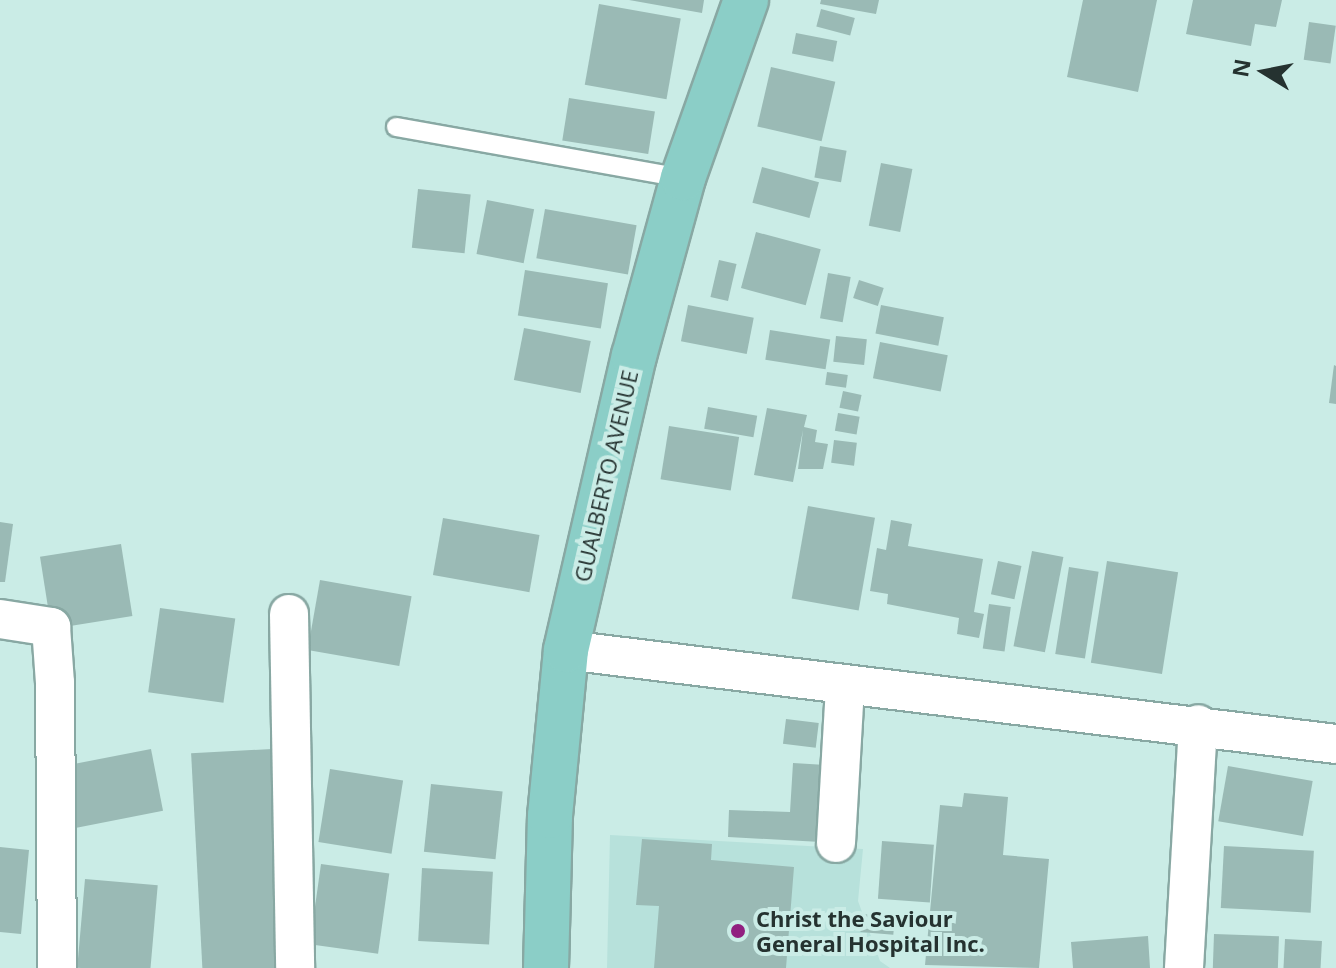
<!DOCTYPE html>
<html>
<head>
<meta charset="utf-8">
<style>
  body { margin:0 }
  #map { position:relative; width:1336px; height:968px; overflow:hidden; background:#caece6; font-family:"Open Sans",sans-serif }
  div>[style] { position:absolute }
  .built>* { inset:0; background:#b7e1db }
  .building>* { inset:0; background:#9abab5; transform-origin:0 0 }
  .roads { filter:drop-shadow(2px 0 #88a8a3) drop-shadow(-2px 0 #88a8a3) drop-shadow(0 2px #88a8a3) drop-shadow(0 -2px #88a8a3) }
  .service>* { height:18px; margin:-9px; padding:0 9px; transform-origin:9px; border-radius:9px; background:#fff }
  .minor>* { height:38px; margin:-19px; padding:0 19px; transform-origin:19px; border-radius:19px; background:#fff }
  .primary>* { height:44px; margin:-22px; padding:0 22px; transform-origin:22px; border-radius:22px; background:#8bcec7 }
  .dots>* { width:22px; height:22px; translate:-50% -50%; box-sizing:border-box; border:4px solid #caece6; border-radius:50% }
  span { translate:-50% -50%; white-space:nowrap; text-align:center; line-height:1.15; -webkit-text-stroke:8px #caece6; paint-order:stroke }
  .street-label { font-size:22px; color:#253230 }
  .poi-label { font-size:22px; color:#253230; font-weight:700 }
  .left { translate:0 -50%; text-align:left }
  .north { position:absolute; left:1224px; top:32px; width:80px; height:80px; -webkit-text-stroke:6px #caece6; paint-order:stroke; rotate:280deg; font-size:22px; font-weight:700; line-height:32px; text-align:center; color:#253230 }
  .north::after { content:''; display:block; margin:auto; width:28px; height:36px; background:#253230; clip-path:polygon(50% 0,100% 100%,50% 72%,0 100%) }
</style>
</head>
<body>
<div id="map">
  <div class="built">
    <i style="clip-path:polygon(610px 835px,863px 849px,858px 901px,880px 961px,890px 968px,607px 968px)"></i>
  </div>
  <div class="building">
    <i style="clip-path:polygon(629px 0,704px 0,702px 13px)"></i>
    <i style="clip-path:polygon(821px 0,879px 0,876px 14px,820px 4px)"></i>
    <i style="clip-path:polygon(1083px 0,1157px 0,1138px 92px,1067px 77px)"></i>
    <i style="clip-path:polygon(1193px 0,1282px 0,1276px 27px,1255px 24px,1251px 46px,1186px 34px)"></i>
    <i style="left:599px;top:4px;width:83px;height:82px;rotate:10deg"></i>
    <i style="left:821px;top:9px;width:35px;height:18px;rotate:15deg"></i>
    <i style="left:1309px;top:22px;width:27px;height:38px;rotate:8deg"></i>
    <i style="left:796px;top:33px;width:42px;height:21px;rotate:11deg"></i>
    <i style="left:771px;top:67px;width:66px;height:61px;rotate:13deg"></i>
    <i style="left:569px;top:98px;width:87px;height:43px;rotate:9deg"></i>
    <i style="left:820px;top:146px;width:27px;height:32px;rotate:10deg"></i>
    <i style="left:881px;top:163px;width:32px;height:64px;rotate:11deg"></i>
    <i style="left:762px;top:167px;width:59px;height:37px;rotate:15deg"></i>
    <i style="left:418px;top:189px;width:53px;height:59px;rotate:6deg"></i>
    <i style="left:487px;top:200px;width:48px;height:55px;rotate:11deg"></i>
    <i style="left:545px;top:209px;width:93px;height:50px;rotate:10deg"></i>
    <i style="left:756px;top:232px;width:67px;height:58px;rotate:15deg"></i>
    <i style="left:719px;top:260px;width:18px;height:38px;rotate:13deg"></i>
    <i style="left:525px;top:270px;width:84px;height:46px;rotate:9deg"></i>
    <i style="left:828px;top:273px;width:23px;height:46px;rotate:10deg"></i>
    <i style="left:859px;top:280px;width:26px;height:19px;rotate:18deg"></i>
    <i style="left:688px;top:305px;width:67px;height:37px;rotate:11deg"></i>
    <i style="left:881px;top:305px;width:64px;height:29px;rotate:11deg"></i>
    <i style="left:524px;top:328px;width:68px;height:53px;rotate:11deg"></i>
    <i style="left:770px;top:330px;width:61px;height:30px;rotate:9deg"></i>
    <i style="left:836px;top:336px;width:31px;height:26px;rotate:6deg"></i>
    <i style="left:880px;top:342px;width:69px;height:37px;rotate:11deg"></i>
    <i style="clip-path:polygon(1334px 365px,1336px 366px,1336px 404px,1329px 403px)"></i>
    <i style="left:827px;top:372px;width:21px;height:13px;rotate:8deg"></i>
    <i style="left:843px;top:391px;width:19px;height:17px;rotate:12deg"></i>
    <i style="left:708px;top:407px;width:50px;height:22px;rotate:10deg"></i>
    <i style="clip-path:polygon(767px 408px,807px 415px,804px 427px,817px 430px,815px 442px,828px 444px,823px 469px,798px 469px,803px 430px,793px 482px,754px 475px)"></i>
    <i style="left:838px;top:413px;width:22px;height:18px;rotate:10deg"></i>
    <i style="left:669px;top:426px;width:71px;height:54px;rotate:9deg"></i>
    <i style="left:834px;top:440px;width:23px;height:23px;rotate:7deg"></i>
    <i style="left:808px;top:506px;width:68px;height:94px;rotate:10deg"></i>
    <i style="left:443px;top:518px;width:98px;height:58px;rotate:10deg"></i>
    <i style="clip-path:polygon(891px 520px,912px 524px,908px 546px,983px 559px,974px 612px,984px 614px,979px 638px,957px 634px,959px 618px,887px 604px,888px 594px,870px 591px,877px 548px,886px 550px)"></i>
    <i style="clip-path:polygon(0 522px,13px 524px,5px 582px,0 582px)"></i>
    <i style="left:121px;top:544px;width:73px;height:82px;rotate:81deg"></i>
    <i style="left:1032px;top:551px;width:32px;height:97px;rotate:11deg"></i>
    <i style="left:998px;top:561px;width:24px;height:34px;rotate:12deg"></i>
    <i style="left:1107px;top:561px;width:72px;height:103px;rotate:9deg"></i>
    <i style="left:1069px;top:567px;width:30px;height:88px;rotate:9deg"></i>
    <i style="left:320px;top:580px;width:93px;height:71px;rotate:10deg"></i>
    <i style="left:989px;top:604px;width:22px;height:45px;rotate:8deg"></i>
    <i style="left:160px;top:608px;width:76px;height:85px;rotate:8deg"></i>
    <i style="left:786px;top:719px;width:33px;height:25px;rotate:7deg"></i>
    <i style="left:151px;top:749px;width:63px;height:88px;rotate:79deg"></i>
    <i style="left:272px;top:749px;width:219px;height:81px;rotate:87deg"></i>
    <i style="clip-path:polygon(793px 763px,826px 765px,821px 842px,728px 837px,729px 810px,790px 812px)"></i>
    <i style="left:1228px;top:766px;width:86px;height:56px;rotate:10deg"></i>
    <i style="left:330px;top:769px;width:74px;height:74px;rotate:9deg"></i>
    <i style="left:431px;top:784px;width:72px;height:68px;rotate:6deg"></i>
    <i style="clip-path:polygon(964px 793px,1008px 797px,1003px 855px,1049px 859px,1039px 968px,925px 965px,940px 805px,962px 807px)"></i>
    <i style="clip-path:polygon(642px 839px,712px 844px,711px 860px,794px 867px,786px 968px,654px 968px,659px 906px,636px 905px)"></i>
    <i style="left:882px;top:841px;width:52px;height:58px;rotate:4deg"></i>
    <i style="left:1224px;top:846px;width:90px;height:62px;rotate:3deg"></i>
    <i style="clip-path:polygon(0 847px,29px 850px,21px 934px,0 932px)"></i>
    <i style="left:321px;top:864px;width:69px;height:81px;rotate:8deg"></i>
    <i style="left:422px;top:868px;width:71px;height:73px;rotate:3deg"></i>
    <i style="left:85px;top:879px;width:73px;height:89px;rotate:5deg"></i>
    <i style="left:862px;top:914px;width:33px;height:18px;rotate:5deg"></i>
    <i style="left:1214px;top:934px;width:65px;height:34px;rotate:2deg"></i>
    <i style="clip-path:polygon(1148px 936px,1150px 968px,1073px 968px,1071px 942px)"></i>
    <i style="left:1285px;top:939px;width:37px;height:29px;rotate:3deg"></i>
  </div>
  <div class="roads">
    <div class="service">
      <i style="left:396px;top:127px;width:291px;rotate:10.1deg"></i>
    </div>
    <div class="minor">
      <i style="left:289px;top:614px;width:354px;rotate:89deg"></i>
      <i style="left:0;top:619px;width:52px;rotate:8.9deg"></i>
      <i style="left:51px;top:627px;width:56px;rotate:85.9deg"></i>
      <i style="left:55px;top:683px;width:285px;rotate:89.6deg"></i>
      <i style="left:566px;top:650px;width:776px;rotate:6.96deg"></i>
      <i style="left:836px;top:843px;width:157px;rotate:-86.7deg"></i>
      <i style="left:1184px;top:968px;width:244px;rotate:-86.7deg"></i>
    </div>
    <div class="primary">
      <i style="left:546px;top:968px;width:152px;rotate:-88.5deg"></i>
      <i style="left:550px;top:816px;width:167px;rotate:-84.5deg"></i>
      <i style="left:566px;top:650px;width:302px;rotate:-77deg"></i>
      <i style="left:634px;top:356px;width:185px;rotate:-74.6deg"></i>
      <i style="left:683px;top:178px;width:189px;rotate:-70.5deg"></i>
    </div>
  </div>
  <div class="dots">
    <i style="left:738px;top:931px;background:#912080"></i>
  </div>
  <div class="street-label">
    <span style="left:606px;top:476px;rotate:-77deg">GUALBERTO AVENUE</span>
  </div>
  <div class="poi-label">
    <span class="left" style="left:756px;top:931px">Christ the Saviour<br>General Hospital Inc.</span>
  </div>
  <div class="north">N</div>
</div>
</body>
</html>
